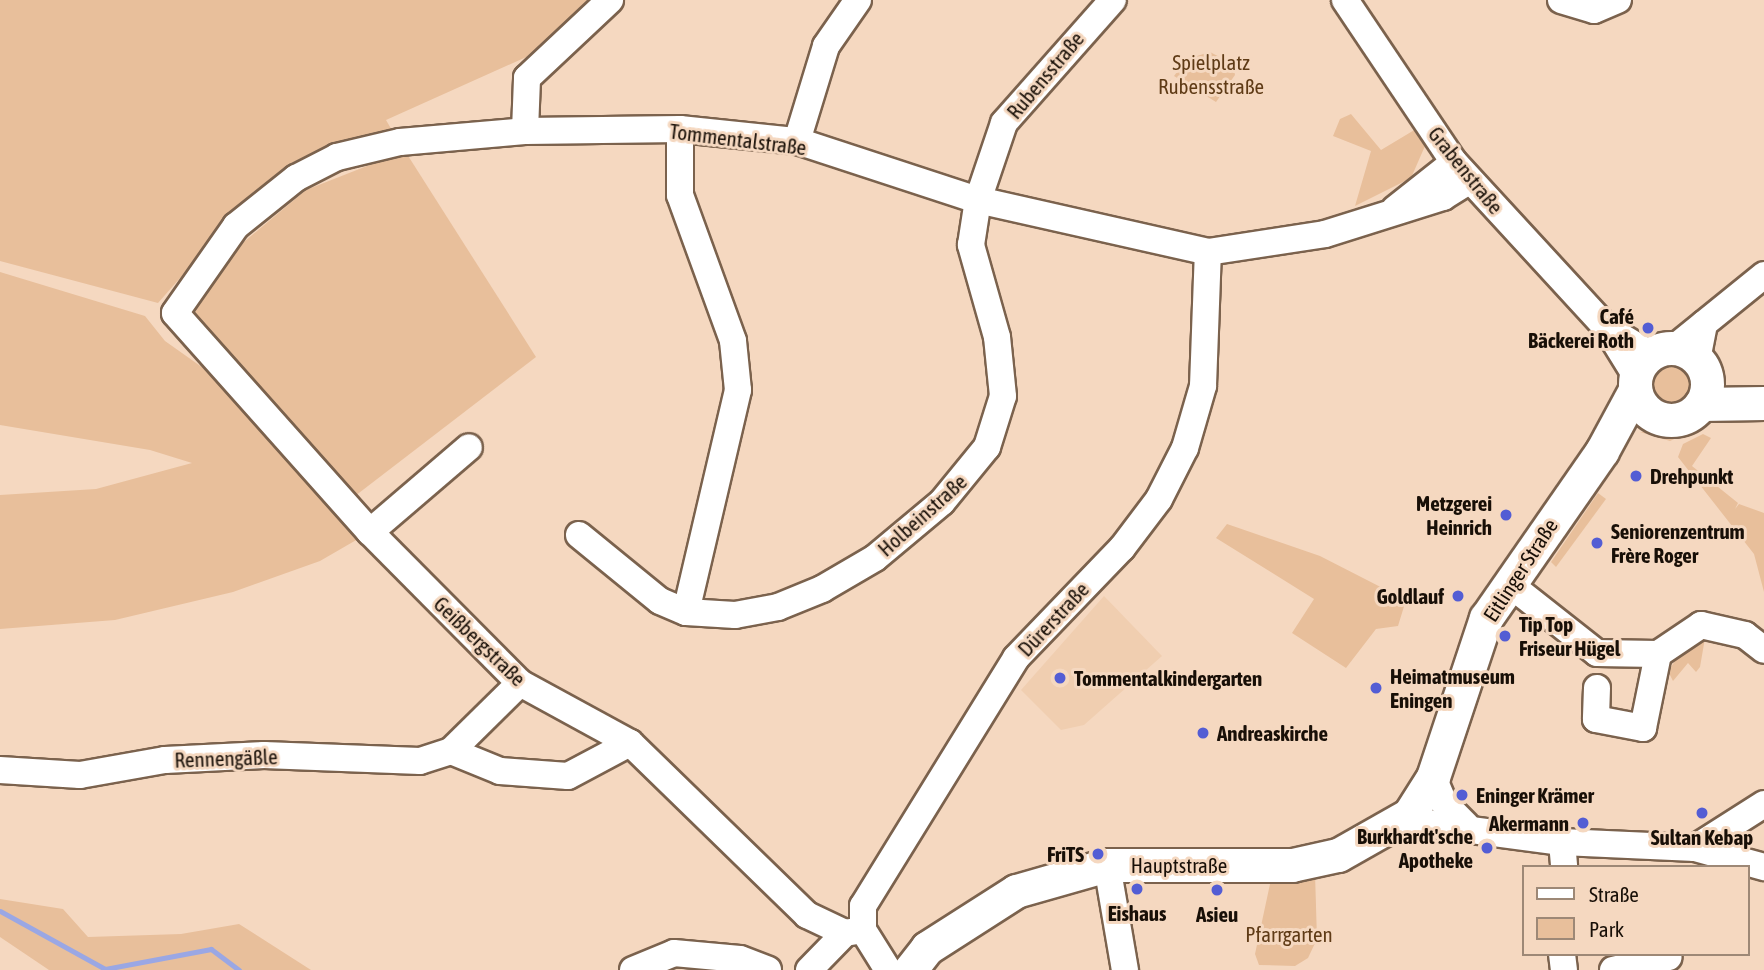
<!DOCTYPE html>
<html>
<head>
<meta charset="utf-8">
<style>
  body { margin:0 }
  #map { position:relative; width:1764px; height:970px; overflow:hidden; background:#f5d8c0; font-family:"Asap Condensed",sans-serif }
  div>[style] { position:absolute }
  .built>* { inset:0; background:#f0ceb0 }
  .green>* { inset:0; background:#e8bf9b }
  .round { border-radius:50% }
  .stream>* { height:5px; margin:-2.5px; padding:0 2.5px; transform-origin:2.5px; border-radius:2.5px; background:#9aa7e4 }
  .roads { filter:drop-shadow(2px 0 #7b624d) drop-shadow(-2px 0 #7b624d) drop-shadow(0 2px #7b624d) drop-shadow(0 -2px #7b624d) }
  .minor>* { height:26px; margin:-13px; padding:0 13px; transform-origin:13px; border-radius:13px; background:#fff }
  .major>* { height:33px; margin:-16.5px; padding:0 16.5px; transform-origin:16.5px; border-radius:16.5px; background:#fff }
  .major>.ring { margin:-16.5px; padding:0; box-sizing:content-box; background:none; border:33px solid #fff; border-radius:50% }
  .dots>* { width:19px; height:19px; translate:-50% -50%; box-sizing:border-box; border:4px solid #f5d8c0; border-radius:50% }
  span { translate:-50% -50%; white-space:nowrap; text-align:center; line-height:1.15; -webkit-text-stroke:6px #f5d8c0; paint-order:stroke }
  .park-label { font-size:21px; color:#5f3b16 }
  .street-label { font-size:21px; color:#180f07 }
  .poi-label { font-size:21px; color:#180f07; font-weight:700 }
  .right { translate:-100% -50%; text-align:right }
  .left { translate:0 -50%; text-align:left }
  .legend { position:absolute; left:1522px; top:865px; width:228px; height:91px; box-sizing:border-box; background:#f5d8c0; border:2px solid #9d8876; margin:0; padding:9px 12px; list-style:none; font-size:21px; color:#180f07 }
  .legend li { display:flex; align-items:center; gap:14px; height:35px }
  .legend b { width:35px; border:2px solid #9d8876 }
</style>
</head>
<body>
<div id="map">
  <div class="built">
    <i style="clip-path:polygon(1104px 596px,1162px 656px,1084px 725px,1061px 730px,1021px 690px)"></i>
  </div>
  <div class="green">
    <i style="clip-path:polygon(0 0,597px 0,533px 54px,386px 120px,393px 132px,203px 252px,158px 303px,0 261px)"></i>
    <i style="clip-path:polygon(1210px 52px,1233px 64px,1235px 75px,1216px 102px,1174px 76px,1187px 59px)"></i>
    <i style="clip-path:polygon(1351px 114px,1381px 150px,1416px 129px,1425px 146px,1411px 178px,1355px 206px,1371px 151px,1333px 136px,1340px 119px)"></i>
    <i style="clip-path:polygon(405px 151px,536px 357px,355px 496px,187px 317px,221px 261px,306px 190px)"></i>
    <i style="clip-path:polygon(0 272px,145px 316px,165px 341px,206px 370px,358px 539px,320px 561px,233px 592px,115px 620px,0 629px,0 495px,96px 489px,192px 463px,150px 450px,0 425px)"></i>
    <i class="round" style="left:1651px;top:365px;width:40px;height:40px"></i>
    <i style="clip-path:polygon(1707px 414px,1719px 418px,1670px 441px,1640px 432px,1684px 428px)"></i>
    <i style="clip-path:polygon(1703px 434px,1711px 438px,1692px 466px,1738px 503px,1735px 509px,1739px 504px,1764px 513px,1764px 592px,1754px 554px,1678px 457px,1683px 444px)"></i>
    <i style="clip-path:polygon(1598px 493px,1606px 499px,1556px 567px,1551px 562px)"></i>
    <i style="clip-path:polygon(1227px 524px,1320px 556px,1406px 600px,1398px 626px,1376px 629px,1346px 668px,1292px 633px,1314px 599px,1216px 538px)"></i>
    <i style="clip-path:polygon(1705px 638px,1700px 667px,1696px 672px,1688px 663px,1673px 681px,1668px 671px,1690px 640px)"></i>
    <i style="clip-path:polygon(1315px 873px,1317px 939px,1308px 958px,1295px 966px,1259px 965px,1255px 954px,1270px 884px)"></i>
    <i style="clip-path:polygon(0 899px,63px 909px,88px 937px,181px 934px,239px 924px,311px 970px,49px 970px,0 937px)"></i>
  </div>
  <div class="stream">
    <i style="left:0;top:911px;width:120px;rotate:28.9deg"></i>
    <i style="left:105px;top:969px;width:108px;rotate:-10.7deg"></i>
    <i style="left:211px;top:949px;width:35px;rotate:37deg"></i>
  </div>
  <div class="roads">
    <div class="minor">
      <i style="left:1345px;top:0;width:195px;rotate:56.1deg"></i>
      <i style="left:1454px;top:162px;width:223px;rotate:47.4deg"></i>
      <i style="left:1605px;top:326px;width:59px;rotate:58.2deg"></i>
      <i style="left:1561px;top:0;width:34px;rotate:17deg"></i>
      <i style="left:1594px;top:10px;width:26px;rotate:-23deg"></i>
      <i style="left:680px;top:129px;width:66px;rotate:90deg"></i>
      <i style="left:680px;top:195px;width:155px;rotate:70deg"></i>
      <i style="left:733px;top:341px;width:49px;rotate:84.2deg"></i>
      <i style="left:738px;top:390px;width:228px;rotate:103.2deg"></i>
      <i style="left:525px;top:131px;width:53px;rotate:-87.8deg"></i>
      <i style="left:527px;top:78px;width:114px;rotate:-43.2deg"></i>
      <i style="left:797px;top:141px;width:99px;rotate:-73deg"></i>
      <i style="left:826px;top:46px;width:56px;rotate:-55.2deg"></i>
      <i style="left:1395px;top:209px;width:75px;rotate:-38.5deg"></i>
      <i style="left:1607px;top:328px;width:50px;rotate:31.2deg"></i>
      <i style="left:1674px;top:348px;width:116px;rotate:-39deg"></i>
      <i style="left:1697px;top:360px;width:37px;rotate:-79deg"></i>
      <i style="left:370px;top:532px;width:130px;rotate:-40.6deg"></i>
      <i style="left:579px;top:535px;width:104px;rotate:39.2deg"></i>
      <i style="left:660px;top:601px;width:28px;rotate:23deg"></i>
      <i style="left:686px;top:612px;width:49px;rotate:3.5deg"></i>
      <i style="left:735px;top:615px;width:44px;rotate:-10.5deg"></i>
      <i style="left:778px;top:607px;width:48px;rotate:-22.2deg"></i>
      <i style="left:822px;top:589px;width:61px;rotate:-30.3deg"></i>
      <i style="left:875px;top:558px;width:87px;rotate:-39.9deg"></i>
      <i style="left:942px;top:502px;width:71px;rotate:-50.7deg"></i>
      <i style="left:987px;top:447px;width:53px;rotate:-72.6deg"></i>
      <i style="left:1003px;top:396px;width:59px;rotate:-95.8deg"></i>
      <i style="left:997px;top:337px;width:96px;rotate:-105.8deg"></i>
      <i style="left:971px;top:245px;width:46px;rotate:-81.2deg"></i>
      <i style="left:978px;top:200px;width:81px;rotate:-71.3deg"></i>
      <i style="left:1004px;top:123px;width:164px;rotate:-48.5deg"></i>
      <i style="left:1508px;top:583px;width:113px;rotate:38.2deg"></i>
      <i style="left:1597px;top:653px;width:61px;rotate:0.9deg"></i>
      <i style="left:1658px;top:654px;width:52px;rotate:-34deg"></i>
      <i style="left:1701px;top:625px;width:45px;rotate:12.8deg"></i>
      <i style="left:1745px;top:635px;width:24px;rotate:38deg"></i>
      <i style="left:1597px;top:688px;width:31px;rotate:92deg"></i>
      <i style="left:1596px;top:719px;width:48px;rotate:10.8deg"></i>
      <i style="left:1643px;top:728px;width:76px;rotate:-78.5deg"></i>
      <i style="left:451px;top:751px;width:53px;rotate:22.2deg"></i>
      <i style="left:500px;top:771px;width:68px;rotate:4.2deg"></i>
      <i style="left:568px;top:776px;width:70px;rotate:-28deg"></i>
      <i style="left:0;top:770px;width:80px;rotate:3.6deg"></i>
      <i style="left:80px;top:775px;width:86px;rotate:-10deg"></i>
      <i style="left:165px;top:760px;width:99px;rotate:-2.9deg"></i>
      <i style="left:264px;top:755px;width:156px;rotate:2.2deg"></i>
      <i style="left:420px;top:761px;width:33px;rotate:-18deg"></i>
      <i style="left:451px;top:751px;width:97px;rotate:-44.6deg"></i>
      <i style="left:1433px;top:777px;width:28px;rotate:67deg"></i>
      <i style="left:1444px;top:803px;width:31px;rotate:45deg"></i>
      <i style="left:1409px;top:815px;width:27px;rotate:22deg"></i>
      <i style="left:1434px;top:825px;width:129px;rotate:7.6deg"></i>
      <i style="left:1562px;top:842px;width:133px;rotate:2.6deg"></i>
      <i style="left:1695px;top:848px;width:72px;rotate:15.4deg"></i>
      <i style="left:1562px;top:842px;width:25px;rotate:85deg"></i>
      <i style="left:1695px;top:848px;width:82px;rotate:-32.5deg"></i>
      <i style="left:1107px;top:865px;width:107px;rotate:80.3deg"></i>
      <i style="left:863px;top:930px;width:18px;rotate:171deg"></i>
      <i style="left:845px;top:933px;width:42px;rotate:-154.7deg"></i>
      <i style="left:807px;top:915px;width:247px;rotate:-135.8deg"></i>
      <i style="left:630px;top:743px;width:125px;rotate:-151.4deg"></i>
      <i style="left:520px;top:683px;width:213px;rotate:-134.8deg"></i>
      <i style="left:370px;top:532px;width:293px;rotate:-131.7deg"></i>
      <i style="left:175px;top:313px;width:106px;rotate:-55deg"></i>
      <i style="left:236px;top:226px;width:77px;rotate:-38.7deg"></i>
      <i style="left:296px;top:178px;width:46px;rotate:-27.1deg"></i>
      <i style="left:337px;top:157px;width:65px;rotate:-13.4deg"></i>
      <i style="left:400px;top:142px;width:125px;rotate:-5deg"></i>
      <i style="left:525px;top:131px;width:155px;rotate:-0.7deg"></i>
      <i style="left:680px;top:129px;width:118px;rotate:5.9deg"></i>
      <i style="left:797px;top:141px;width:190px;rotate:18.1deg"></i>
      <i style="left:978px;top:200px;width:236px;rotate:12.7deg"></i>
      <i style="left:1208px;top:252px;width:118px;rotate:-8.7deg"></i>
      <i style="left:1325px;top:234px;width:124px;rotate:-17.4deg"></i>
      <i style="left:1443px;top:197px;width:32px;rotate:-32deg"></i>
      <i style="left:1562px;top:954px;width:16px;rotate:83deg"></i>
      <i style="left:633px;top:970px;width:44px;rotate:-22.5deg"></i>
      <i style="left:674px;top:953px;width:66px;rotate:5.2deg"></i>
      <i style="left:740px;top:959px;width:30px;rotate:21deg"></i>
      <i style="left:809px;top:970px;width:52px;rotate:-45.8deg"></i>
      <i style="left:888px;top:970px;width:47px;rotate:-122deg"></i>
      <i style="left:863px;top:930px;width:24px;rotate:-90deg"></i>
      <i style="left:863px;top:906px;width:291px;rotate:-58.3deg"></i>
      <i style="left:1016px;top:658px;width:153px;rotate:-46.1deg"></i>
      <i style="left:1122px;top:548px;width:61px;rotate:-52.9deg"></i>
      <i style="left:1159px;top:499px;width:57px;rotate:-63deg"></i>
      <i style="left:1185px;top:448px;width:65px;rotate:-73.8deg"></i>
      <i style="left:1203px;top:386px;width:134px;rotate:-87.9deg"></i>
      <i style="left:1613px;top:970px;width:57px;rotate:-13.1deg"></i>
    </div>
    <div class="major">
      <i class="ring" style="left:1635px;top:348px;width:39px;height:39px"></i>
      <i style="left:1701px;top:404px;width:63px;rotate:-0.9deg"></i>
      <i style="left:910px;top:970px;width:28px;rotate:-52deg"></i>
      <i style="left:927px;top:948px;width:106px;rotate:-32.6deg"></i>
      <i style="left:1016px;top:891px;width:95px;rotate:-15.9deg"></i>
      <i style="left:1107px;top:865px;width:185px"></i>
      <i style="left:1292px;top:865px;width:47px;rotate:-12.3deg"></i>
      <i style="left:1338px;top:855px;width:81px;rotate:-29.4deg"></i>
      <i style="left:1409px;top:815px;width:45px;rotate:-57.7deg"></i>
      <i style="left:1433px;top:777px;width:168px;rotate:-71.6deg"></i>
      <i style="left:1486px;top:618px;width:203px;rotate:-55.2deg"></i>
      <i style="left:1602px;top:451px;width:69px;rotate:-61.6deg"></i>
    </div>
  </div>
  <div class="dots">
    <i style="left:1648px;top:328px;background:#535dd4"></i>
    <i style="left:1636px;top:476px;background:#535dd4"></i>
    <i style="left:1506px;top:515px;background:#535dd4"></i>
    <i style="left:1597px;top:543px;background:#535dd4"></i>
    <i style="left:1458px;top:596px;background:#535dd4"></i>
    <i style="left:1505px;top:636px;background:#535dd4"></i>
    <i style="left:1060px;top:678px;background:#535dd4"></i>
    <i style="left:1376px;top:688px;background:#535dd4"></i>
    <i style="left:1203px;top:733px;background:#535dd4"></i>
    <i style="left:1462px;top:795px;background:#535dd4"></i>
    <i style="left:1702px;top:813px;background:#535dd4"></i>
    <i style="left:1583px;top:823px;background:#535dd4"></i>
    <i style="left:1487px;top:848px;background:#535dd4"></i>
    <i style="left:1098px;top:854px;background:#535dd4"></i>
    <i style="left:1137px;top:889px;background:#535dd4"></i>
    <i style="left:1217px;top:890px;background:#535dd4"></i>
  </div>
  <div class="park-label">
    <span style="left:1211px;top:74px">Spielplatz<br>Rubensstraße</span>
    <span style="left:1289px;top:934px">Pfarrgarten</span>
  </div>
  <div class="street-label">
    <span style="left:1045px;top:75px;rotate:-50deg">Rubensstraße</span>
    <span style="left:738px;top:139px;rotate:7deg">Tommentalstraße</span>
    <span style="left:1466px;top:170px;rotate:51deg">Grabenstraße</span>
    <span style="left:922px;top:515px;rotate:-42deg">Holbeinstraße</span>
    <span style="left:1520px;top:570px;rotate:-57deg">Eitlinger Straße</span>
    <span style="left:1053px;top:619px;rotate:-47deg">Dürerstraße</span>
    <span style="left:480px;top:641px;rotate:44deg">Geißbergstraße</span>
    <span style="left:226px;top:758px;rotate:-2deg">Rennengäßle</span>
    <span style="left:1179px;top:865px">Hauptstraße</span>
  </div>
  <div class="poi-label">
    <span class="right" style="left:1634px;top:328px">Café<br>Bäckerei Roth</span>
    <span class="left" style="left:1650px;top:476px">Drehpunkt</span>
    <span class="right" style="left:1492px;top:515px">Metzgerei<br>Heinrich</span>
    <span class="left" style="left:1611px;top:543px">Seniorenzentrum<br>Frère Roger</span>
    <span class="right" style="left:1444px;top:596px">Goldlauf</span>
    <span class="left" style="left:1519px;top:636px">Tip Top<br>Friseur Hügel</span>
    <span class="left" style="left:1390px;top:688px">Heimatmuseum<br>Eningen</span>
    <span class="left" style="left:1074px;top:678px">Tommentalkindergarten</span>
    <span class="left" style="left:1217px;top:733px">Andreaskirche</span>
    <span class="left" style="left:1476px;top:795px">Eninger Krämer</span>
    <span class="right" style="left:1569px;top:823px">Akermann</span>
    <span class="right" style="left:1473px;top:848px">Burkhardt'sche<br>Apotheke</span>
    <span style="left:1702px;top:837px">Sultan Kebap</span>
    <span class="right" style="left:1084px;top:854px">FriTS</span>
    <span style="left:1137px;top:913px">Eishaus</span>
    <span style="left:1217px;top:914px">Asieu</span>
  </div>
  <ul class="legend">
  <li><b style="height:9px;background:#fff"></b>Straße</li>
  <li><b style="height:19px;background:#e8bf9b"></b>Park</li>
  </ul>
</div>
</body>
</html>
